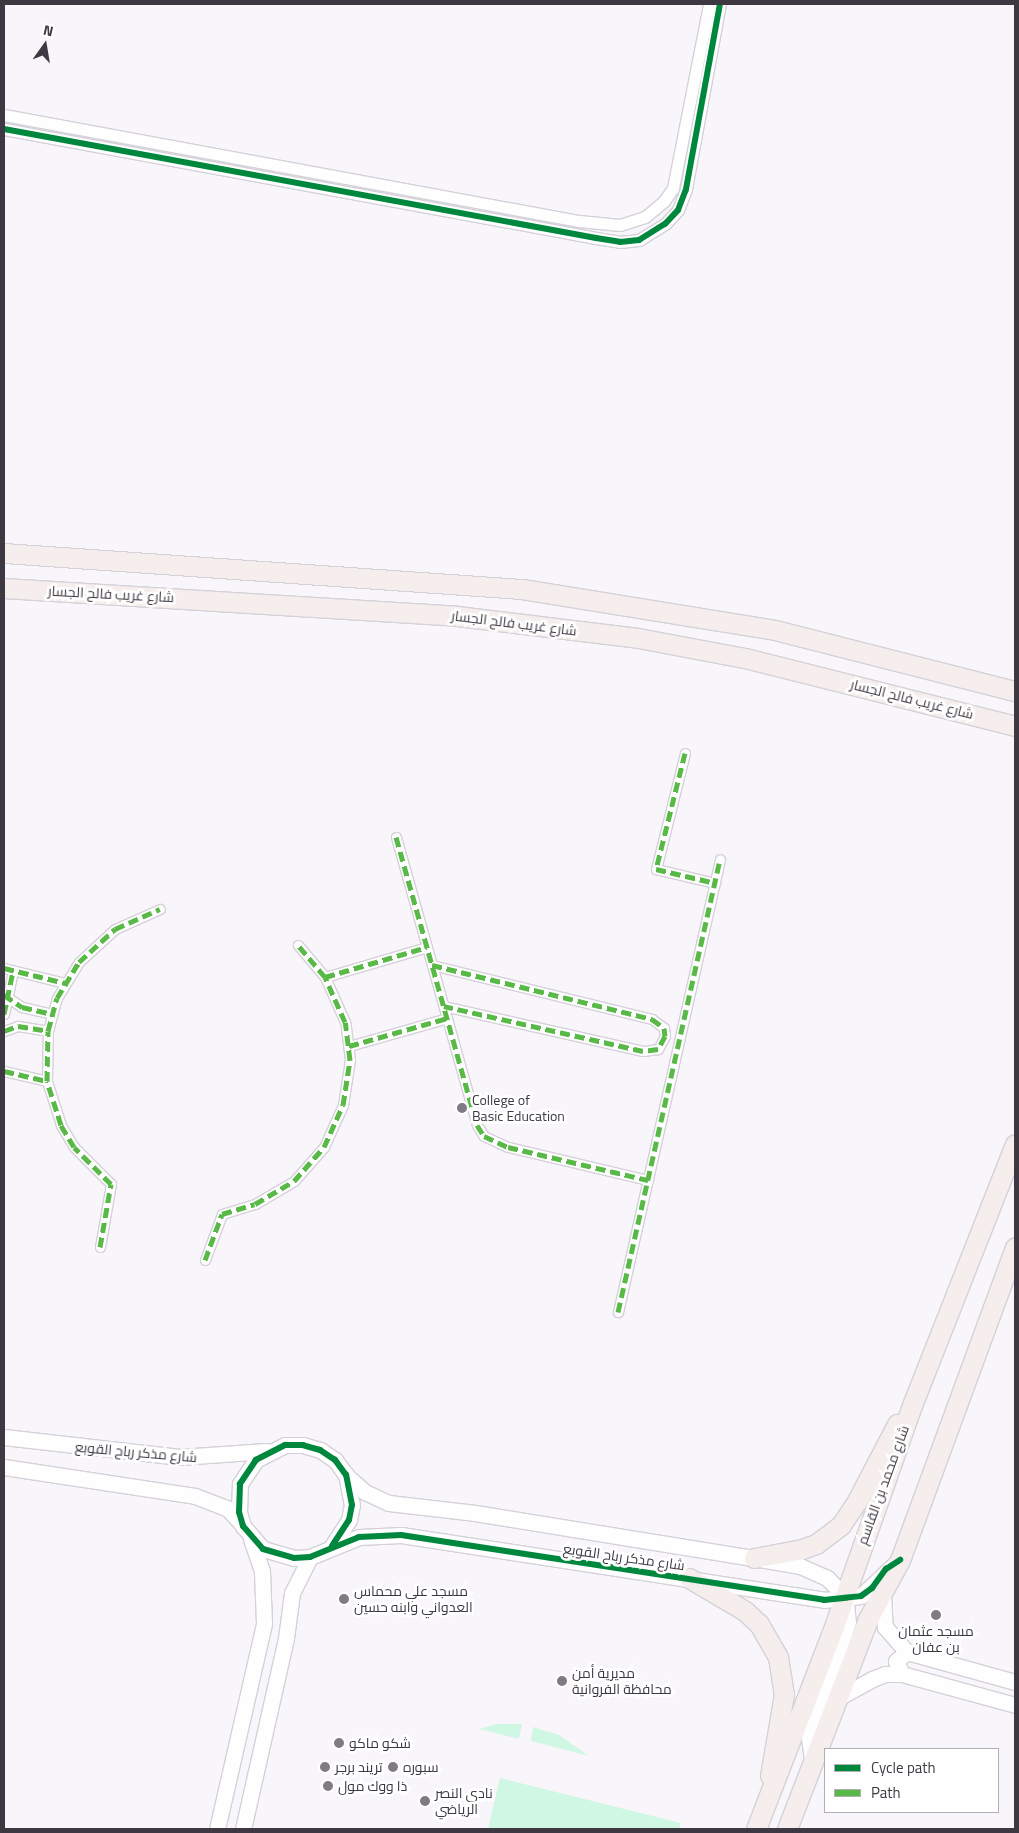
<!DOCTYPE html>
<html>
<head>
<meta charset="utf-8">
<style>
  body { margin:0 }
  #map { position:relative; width:1019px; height:1833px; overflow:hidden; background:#f8f5fb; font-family:"Titillium Web",Cairo,sans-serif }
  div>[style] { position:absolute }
  .green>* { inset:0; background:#d0f7e4 }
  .roads { filter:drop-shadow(1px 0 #d4d1d8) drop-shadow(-1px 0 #d4d1d8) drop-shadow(0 1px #d4d1d8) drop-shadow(0 -1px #d4d1d8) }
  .pedestrian>* { height:9px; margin:-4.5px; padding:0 4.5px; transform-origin:4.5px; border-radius:4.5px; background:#fefefe }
  .minor>* { height:11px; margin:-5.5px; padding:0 5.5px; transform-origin:5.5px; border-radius:5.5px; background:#fefefe }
  .tertiary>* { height:15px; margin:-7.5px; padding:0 7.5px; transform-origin:7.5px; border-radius:7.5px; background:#fefefe }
  .primary>* { height:19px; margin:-9.5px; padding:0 9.5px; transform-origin:9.5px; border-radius:9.5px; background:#f5eeed }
  .quiet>* { height:5px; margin-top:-2.5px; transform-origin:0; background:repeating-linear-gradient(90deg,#58b947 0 10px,transparent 0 15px) }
  .cycleway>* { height:6px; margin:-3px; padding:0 3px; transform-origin:3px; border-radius:3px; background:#00873e }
  .dots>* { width:14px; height:14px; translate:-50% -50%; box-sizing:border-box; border:2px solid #fff; border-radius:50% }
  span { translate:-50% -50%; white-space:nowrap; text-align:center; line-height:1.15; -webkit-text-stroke:5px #fff; paint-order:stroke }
  .street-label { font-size:14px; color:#3e3842 }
  .poi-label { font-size:14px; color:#3e3842 }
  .left { translate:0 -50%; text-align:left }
  .frame { position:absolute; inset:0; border:5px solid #3e3842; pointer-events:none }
  .legend { position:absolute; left:824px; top:1748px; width:175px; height:65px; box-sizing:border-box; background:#fff; border:1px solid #b2afb3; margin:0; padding:6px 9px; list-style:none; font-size:15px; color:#3e3842 }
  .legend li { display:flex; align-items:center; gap:10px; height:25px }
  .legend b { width:25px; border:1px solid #b2afb3 }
  .north { position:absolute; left:20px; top:20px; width:50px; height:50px; -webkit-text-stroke:4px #fff; paint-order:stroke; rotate:13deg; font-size:14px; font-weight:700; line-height:20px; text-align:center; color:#3e3842 }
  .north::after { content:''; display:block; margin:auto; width:18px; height:22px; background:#3e3842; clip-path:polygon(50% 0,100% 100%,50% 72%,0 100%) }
</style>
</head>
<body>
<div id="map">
  <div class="green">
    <i style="clip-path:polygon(497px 1724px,522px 1724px,519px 1739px,479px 1729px)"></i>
    <i style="clip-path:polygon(533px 1727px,559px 1735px,589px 1756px,531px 1741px)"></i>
    <i style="clip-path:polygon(500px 1778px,681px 1823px,679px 1829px,488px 1829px)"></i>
  </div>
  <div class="roads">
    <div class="pedestrian">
      <i style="left:685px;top:753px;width:120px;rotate:104deg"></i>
      <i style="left:656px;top:869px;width:61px;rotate:13.3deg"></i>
      <i style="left:396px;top:837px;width:299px;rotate:74.3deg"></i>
      <i style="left:477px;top:1125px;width:13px;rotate:58deg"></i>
      <i style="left:484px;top:1136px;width:26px;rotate:25deg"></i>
      <i style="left:508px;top:1147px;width:144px;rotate:13.3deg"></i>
      <i style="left:432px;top:965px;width:227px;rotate:13.8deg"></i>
      <i style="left:652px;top:1019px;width:15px;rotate:37deg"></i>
      <i style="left:664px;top:1028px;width:8px;rotate:83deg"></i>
      <i style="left:665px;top:1036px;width:15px;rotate:118deg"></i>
      <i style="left:658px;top:1049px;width:15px;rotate:172deg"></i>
      <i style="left:643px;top:1051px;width:204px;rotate:-167.3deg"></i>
      <i style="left:4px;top:968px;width:63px;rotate:13.8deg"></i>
      <i style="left:325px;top:977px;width:106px;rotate:-16.4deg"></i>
      <i style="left:4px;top:995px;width:22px;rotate:34deg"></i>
      <i style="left:22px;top:1007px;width:31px;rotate:13deg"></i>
      <i style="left:4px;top:1014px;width:44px;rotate:-78.2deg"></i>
      <i style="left:4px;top:1031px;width:15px;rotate:-20deg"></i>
      <i style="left:18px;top:1026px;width:30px;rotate:9deg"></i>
      <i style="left:349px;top:1046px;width:102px;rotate:-15.9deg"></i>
      <i style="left:4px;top:1071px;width:44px;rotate:13.1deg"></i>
      <i style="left:100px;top:1247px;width:64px;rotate:-80.1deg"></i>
      <i style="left:111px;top:1184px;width:52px;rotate:-135deg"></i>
      <i style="left:74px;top:1147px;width:26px;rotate:-121deg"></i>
      <i style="left:61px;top:1125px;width:46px;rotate:-107.7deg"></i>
      <i style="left:47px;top:1081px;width:50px;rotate:-88.9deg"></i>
      <i style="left:48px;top:1031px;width:34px;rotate:-75deg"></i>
      <i style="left:57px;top:998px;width:42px;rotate:-58.6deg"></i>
      <i style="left:79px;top:962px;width:49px;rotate:-42.5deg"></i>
      <i style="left:115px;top:929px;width:49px;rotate:-24deg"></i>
      <i style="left:205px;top:1260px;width:49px;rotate:-69.7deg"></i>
      <i style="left:222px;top:1214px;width:34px;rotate:-17deg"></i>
      <i style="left:255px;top:1204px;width:45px;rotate:-30.5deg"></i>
      <i style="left:294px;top:1181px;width:45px;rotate:-48.6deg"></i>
      <i style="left:324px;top:1147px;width:46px;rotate:-65.7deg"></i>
      <i style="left:343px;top:1105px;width:46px;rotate:-81.2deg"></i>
      <i style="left:350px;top:1060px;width:38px;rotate:-97deg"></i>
      <i style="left:345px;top:1022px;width:49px;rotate:-114deg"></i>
      <i style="left:325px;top:977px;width:42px;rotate:-130.2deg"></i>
      <i style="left:618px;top:1312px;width:464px;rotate:-77.3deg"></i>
    </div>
    <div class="minor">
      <i style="left:4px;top:115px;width:585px;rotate:10.45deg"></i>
      <i style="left:579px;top:221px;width:41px;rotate:5.6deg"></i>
      <i style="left:620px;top:225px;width:26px;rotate:-18deg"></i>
      <i style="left:645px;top:217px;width:25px;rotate:-40deg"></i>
      <i style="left:664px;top:201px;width:16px;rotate:-55deg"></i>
      <i style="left:673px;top:188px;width:187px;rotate:-78.9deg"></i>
      <i style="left:4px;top:129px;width:602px;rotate:10.43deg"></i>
      <i style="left:596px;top:238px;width:24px;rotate:9deg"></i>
      <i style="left:620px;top:242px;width:19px;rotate:-6deg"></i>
      <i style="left:639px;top:240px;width:31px;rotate:-32deg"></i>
      <i style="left:665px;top:224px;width:19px;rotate:-47deg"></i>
      <i style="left:678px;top:210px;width:22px;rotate:-69deg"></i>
      <i style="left:686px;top:189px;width:188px;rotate:-79.6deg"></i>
    </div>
    <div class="tertiary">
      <i style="left:4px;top:1437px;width:177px;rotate:6.5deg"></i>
      <i style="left:180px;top:1457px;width:86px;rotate:-4deg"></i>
      <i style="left:4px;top:1467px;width:193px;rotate:8.6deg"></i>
      <i style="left:195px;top:1496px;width:34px;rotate:21deg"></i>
      <i style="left:227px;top:1508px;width:21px;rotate:47deg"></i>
      <i style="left:347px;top:1476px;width:24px;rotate:42deg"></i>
      <i style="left:365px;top:1492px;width:26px;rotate:25deg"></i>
      <i style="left:389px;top:1503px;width:87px;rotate:6.6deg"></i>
      <i style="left:475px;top:1513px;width:283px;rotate:9.2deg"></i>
      <i style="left:754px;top:1558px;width:47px;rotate:9.9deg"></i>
      <i style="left:800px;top:1566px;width:30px;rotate:24deg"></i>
      <i style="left:827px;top:1578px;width:17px;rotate:45deg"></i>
      <i style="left:839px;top:1590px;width:16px;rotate:63deg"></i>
      <i style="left:846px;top:1604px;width:18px;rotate:84deg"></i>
      <i style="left:848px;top:1622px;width:122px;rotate:108.6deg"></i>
      <i style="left:809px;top:1738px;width:27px;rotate:82deg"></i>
      <i style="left:332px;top:1546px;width:31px;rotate:-57deg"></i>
      <i style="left:349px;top:1520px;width:15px;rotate:-79deg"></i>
      <i style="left:352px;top:1505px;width:31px;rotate:-101deg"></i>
      <i style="left:346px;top:1475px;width:19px;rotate:-126deg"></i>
      <i style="left:335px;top:1460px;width:18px;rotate:-146deg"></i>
      <i style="left:320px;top:1450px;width:18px;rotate:-164deg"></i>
      <i style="left:303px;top:1445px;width:18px;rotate:180deg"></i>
      <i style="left:285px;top:1445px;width:33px;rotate:153deg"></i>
      <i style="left:256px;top:1460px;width:29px;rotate:124deg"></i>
      <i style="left:240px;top:1484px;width:28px;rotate:92deg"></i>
      <i style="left:239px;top:1512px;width:15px;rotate:74deg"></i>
      <i style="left:243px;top:1526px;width:30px;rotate:49deg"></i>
      <i style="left:263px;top:1549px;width:32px;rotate:16deg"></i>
      <i style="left:294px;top:1558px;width:16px;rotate:-4deg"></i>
      <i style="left:310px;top:1557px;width:53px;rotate:-22.2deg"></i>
      <i style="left:359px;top:1537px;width:42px;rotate:-2.7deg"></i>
      <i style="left:401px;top:1535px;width:428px;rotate:8.7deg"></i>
      <i style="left:824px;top:1600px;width:37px;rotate:-6deg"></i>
      <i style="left:861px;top:1596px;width:51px;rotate:-43.4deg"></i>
      <i style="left:883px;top:1594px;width:33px;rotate:87deg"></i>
      <i style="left:885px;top:1627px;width:33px;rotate:49deg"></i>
      <i style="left:907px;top:1652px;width:112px;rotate:15.5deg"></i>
      <i style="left:902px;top:1674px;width:14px;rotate:-115deg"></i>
      <i style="left:896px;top:1661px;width:14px;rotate:-39deg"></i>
      <i style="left:838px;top:1698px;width:39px;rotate:-29deg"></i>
      <i style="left:872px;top:1679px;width:14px;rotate:-21deg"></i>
      <i style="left:885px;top:1674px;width:17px"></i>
      <i style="left:902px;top:1674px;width:117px;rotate:15.3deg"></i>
      <i style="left:217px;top:1829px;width:211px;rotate:-77.1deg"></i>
      <i style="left:264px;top:1623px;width:52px;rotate:-92.2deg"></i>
      <i style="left:262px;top:1571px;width:34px;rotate:-109deg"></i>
      <i style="left:243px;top:1829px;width:196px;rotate:-77.3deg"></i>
      <i style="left:286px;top:1638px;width:45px;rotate:-82.4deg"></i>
      <i style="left:292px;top:1593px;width:40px;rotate:-63.4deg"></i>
    </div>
    <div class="primary">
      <i style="left:4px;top:553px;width:519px;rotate:3.98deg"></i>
      <i style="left:522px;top:589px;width:256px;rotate:9.2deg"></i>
      <i style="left:775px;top:630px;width:248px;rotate:14.3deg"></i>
      <i style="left:4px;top:588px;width:454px;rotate:3.5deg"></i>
      <i style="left:457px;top:616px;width:182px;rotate:6.9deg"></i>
      <i style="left:638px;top:638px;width:109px;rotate:10.6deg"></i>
      <i style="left:745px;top:658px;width:278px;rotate:14.1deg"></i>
      <i style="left:754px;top:1558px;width:49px;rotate:-10.6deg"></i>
      <i style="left:802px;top:1549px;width:15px;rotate:-20deg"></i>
      <i style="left:816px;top:1544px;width:31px;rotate:-37deg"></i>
      <i style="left:841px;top:1525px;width:29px;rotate:-56deg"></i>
      <i style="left:857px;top:1501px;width:87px;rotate:-62.5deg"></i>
      <i style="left:689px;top:1578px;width:65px;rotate:30.5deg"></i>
      <i style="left:745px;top:1611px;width:19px;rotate:43deg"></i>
      <i style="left:759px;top:1624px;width:38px;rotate:60deg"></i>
      <i style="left:778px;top:1657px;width:37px;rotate:81deg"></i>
      <i style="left:784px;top:1694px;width:83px;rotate:99.7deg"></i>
      <i style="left:756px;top:1829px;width:220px;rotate:-68.9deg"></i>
      <i style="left:835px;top:1624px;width:234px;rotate:-70.6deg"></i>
      <i style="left:913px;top:1403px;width:278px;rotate:-68.5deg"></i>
      <i style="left:787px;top:1829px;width:225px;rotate:-68.9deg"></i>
      <i style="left:868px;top:1619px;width:67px;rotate:-61.5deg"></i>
      <i style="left:900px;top:1560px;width:333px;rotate:-69.8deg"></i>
    </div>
  </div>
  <div class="quiet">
    <i style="left:685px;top:753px;width:120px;rotate:104deg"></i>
    <i style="left:656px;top:869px;width:61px;rotate:13.3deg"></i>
    <i style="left:396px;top:837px;width:299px;rotate:74.3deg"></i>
    <i style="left:477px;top:1125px;width:13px;rotate:58deg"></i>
    <i style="left:484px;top:1136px;width:26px;rotate:25deg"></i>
    <i style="left:508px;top:1147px;width:144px;rotate:13.3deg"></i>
    <i style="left:432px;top:965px;width:227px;rotate:13.8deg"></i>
    <i style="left:652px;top:1019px;width:15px;rotate:37deg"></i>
    <i style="left:664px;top:1028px;width:8px;rotate:83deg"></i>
    <i style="left:665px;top:1036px;width:15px;rotate:118deg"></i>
    <i style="left:658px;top:1049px;width:15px;rotate:172deg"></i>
    <i style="left:643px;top:1051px;width:204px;rotate:-167.3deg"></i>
    <i style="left:4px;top:968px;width:63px;rotate:13.8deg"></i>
    <i style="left:325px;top:977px;width:106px;rotate:-16.4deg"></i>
    <i style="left:4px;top:995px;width:22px;rotate:34deg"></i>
    <i style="left:22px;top:1007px;width:31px;rotate:13deg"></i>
    <i style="left:4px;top:1014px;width:44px;rotate:-78.2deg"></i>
    <i style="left:4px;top:1031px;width:15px;rotate:-20deg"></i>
    <i style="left:18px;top:1026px;width:30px;rotate:9deg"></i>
    <i style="left:349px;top:1046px;width:102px;rotate:-15.9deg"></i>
    <i style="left:4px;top:1071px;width:44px;rotate:13.1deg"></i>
    <i style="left:100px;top:1247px;width:64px;rotate:-80.1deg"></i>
    <i style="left:111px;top:1184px;width:52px;rotate:-135deg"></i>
    <i style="left:74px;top:1147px;width:26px;rotate:-121deg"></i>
    <i style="left:61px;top:1125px;width:46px;rotate:-107.7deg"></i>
    <i style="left:47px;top:1081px;width:50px;rotate:-88.9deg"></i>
    <i style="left:48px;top:1031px;width:34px;rotate:-75deg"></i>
    <i style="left:57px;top:998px;width:42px;rotate:-58.6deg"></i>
    <i style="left:79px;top:962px;width:49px;rotate:-42.5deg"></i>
    <i style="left:115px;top:929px;width:49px;rotate:-24deg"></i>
    <i style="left:205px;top:1260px;width:49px;rotate:-69.7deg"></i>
    <i style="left:222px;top:1214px;width:34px;rotate:-17deg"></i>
    <i style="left:255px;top:1204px;width:45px;rotate:-30.5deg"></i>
    <i style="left:294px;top:1181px;width:45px;rotate:-48.6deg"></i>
    <i style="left:324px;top:1147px;width:46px;rotate:-65.7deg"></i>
    <i style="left:343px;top:1105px;width:46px;rotate:-81.2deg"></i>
    <i style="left:350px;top:1060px;width:38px;rotate:-97deg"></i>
    <i style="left:345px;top:1022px;width:49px;rotate:-114deg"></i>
    <i style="left:325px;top:977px;width:42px;rotate:-130.2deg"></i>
    <i style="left:618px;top:1312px;width:464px;rotate:-77.3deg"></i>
  </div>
  <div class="cycleway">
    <i style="left:4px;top:129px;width:602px;rotate:10.43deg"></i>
    <i style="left:596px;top:238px;width:24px;rotate:9deg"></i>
    <i style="left:620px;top:242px;width:19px;rotate:-6deg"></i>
    <i style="left:639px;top:240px;width:31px;rotate:-32deg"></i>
    <i style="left:665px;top:224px;width:19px;rotate:-47deg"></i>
    <i style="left:678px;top:210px;width:22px;rotate:-69deg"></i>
    <i style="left:686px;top:189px;width:188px;rotate:-79.6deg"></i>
    <i style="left:332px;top:1546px;width:31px;rotate:-57deg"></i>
    <i style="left:349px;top:1520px;width:15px;rotate:-79deg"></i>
    <i style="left:352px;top:1505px;width:31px;rotate:-101deg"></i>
    <i style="left:346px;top:1475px;width:19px;rotate:-126deg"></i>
    <i style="left:335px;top:1460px;width:18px;rotate:-146deg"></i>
    <i style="left:320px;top:1450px;width:18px;rotate:-164deg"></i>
    <i style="left:303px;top:1445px;width:18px;rotate:180deg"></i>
    <i style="left:285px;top:1445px;width:33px;rotate:153deg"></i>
    <i style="left:256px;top:1460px;width:29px;rotate:124deg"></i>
    <i style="left:240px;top:1484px;width:28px;rotate:92deg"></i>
    <i style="left:239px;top:1512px;width:15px;rotate:74deg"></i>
    <i style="left:243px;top:1526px;width:30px;rotate:49deg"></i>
    <i style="left:263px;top:1549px;width:32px;rotate:16deg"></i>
    <i style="left:294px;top:1558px;width:16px;rotate:-4deg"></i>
    <i style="left:310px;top:1557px;width:53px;rotate:-22.2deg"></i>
    <i style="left:359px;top:1537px;width:42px;rotate:-2.7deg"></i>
    <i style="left:401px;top:1535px;width:428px;rotate:8.7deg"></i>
    <i style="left:824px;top:1600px;width:37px;rotate:-6deg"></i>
    <i style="left:861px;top:1596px;width:14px;rotate:-36deg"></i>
    <i style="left:872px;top:1588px;width:24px;rotate:-54deg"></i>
    <i style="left:886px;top:1569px;width:17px;rotate:-33deg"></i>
  </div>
  <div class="dots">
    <i style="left:462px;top:1108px;background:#7f7a83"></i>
    <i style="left:344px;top:1599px;background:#7f7a83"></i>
    <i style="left:936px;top:1615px;background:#7f7a83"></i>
    <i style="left:562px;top:1681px;background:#7f7a83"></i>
    <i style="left:339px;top:1743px;background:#7f7a83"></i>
    <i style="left:325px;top:1767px;background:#7f7a83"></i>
    <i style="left:393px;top:1767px;background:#7f7a83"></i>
    <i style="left:328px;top:1786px;background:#7f7a83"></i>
    <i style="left:425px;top:1801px;background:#7f7a83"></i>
  </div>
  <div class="street-label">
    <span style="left:111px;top:594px;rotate:3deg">شارع غريب فالح الجسار</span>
    <span style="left:514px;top:623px;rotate:7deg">شارع غريب فالح الجسار</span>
    <span style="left:912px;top:699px;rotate:14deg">شارع غريب فالح الجسار</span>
    <span style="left:136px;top:1452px;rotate:5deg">شارع مذكر رباح القوبع</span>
    <span style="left:883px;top:1485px;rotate:-70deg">شارع محمد بن القاسم</span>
    <span style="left:624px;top:1557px;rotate:8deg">شارع مذكر رباح القوبع</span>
  </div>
  <div class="poi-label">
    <span class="left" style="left:472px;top:1108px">College of<br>Basic Education</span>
    <span class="left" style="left:354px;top:1599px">مسجد علي محماس<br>العدواني وابنه حسين</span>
    <span style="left:936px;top:1639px">مسجد عثمان<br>بن عفان</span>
    <span class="left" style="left:572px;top:1681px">مديرية أمن<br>محافظة الفروانية</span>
    <span class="left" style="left:349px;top:1743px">شكو ماكو</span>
    <span class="left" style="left:335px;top:1767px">تريند برجر</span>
    <span class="left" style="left:403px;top:1767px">سبوره</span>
    <span class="left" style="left:338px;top:1786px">ذا ووك مول</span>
    <span class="left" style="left:435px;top:1801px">نادي النصر<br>الرياضي</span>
  </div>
  <div class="frame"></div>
  <ul class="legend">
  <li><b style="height:6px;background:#00873e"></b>Cycle path</li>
  <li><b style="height:6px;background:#58b947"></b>Path</li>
  </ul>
  <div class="north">N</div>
</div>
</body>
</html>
